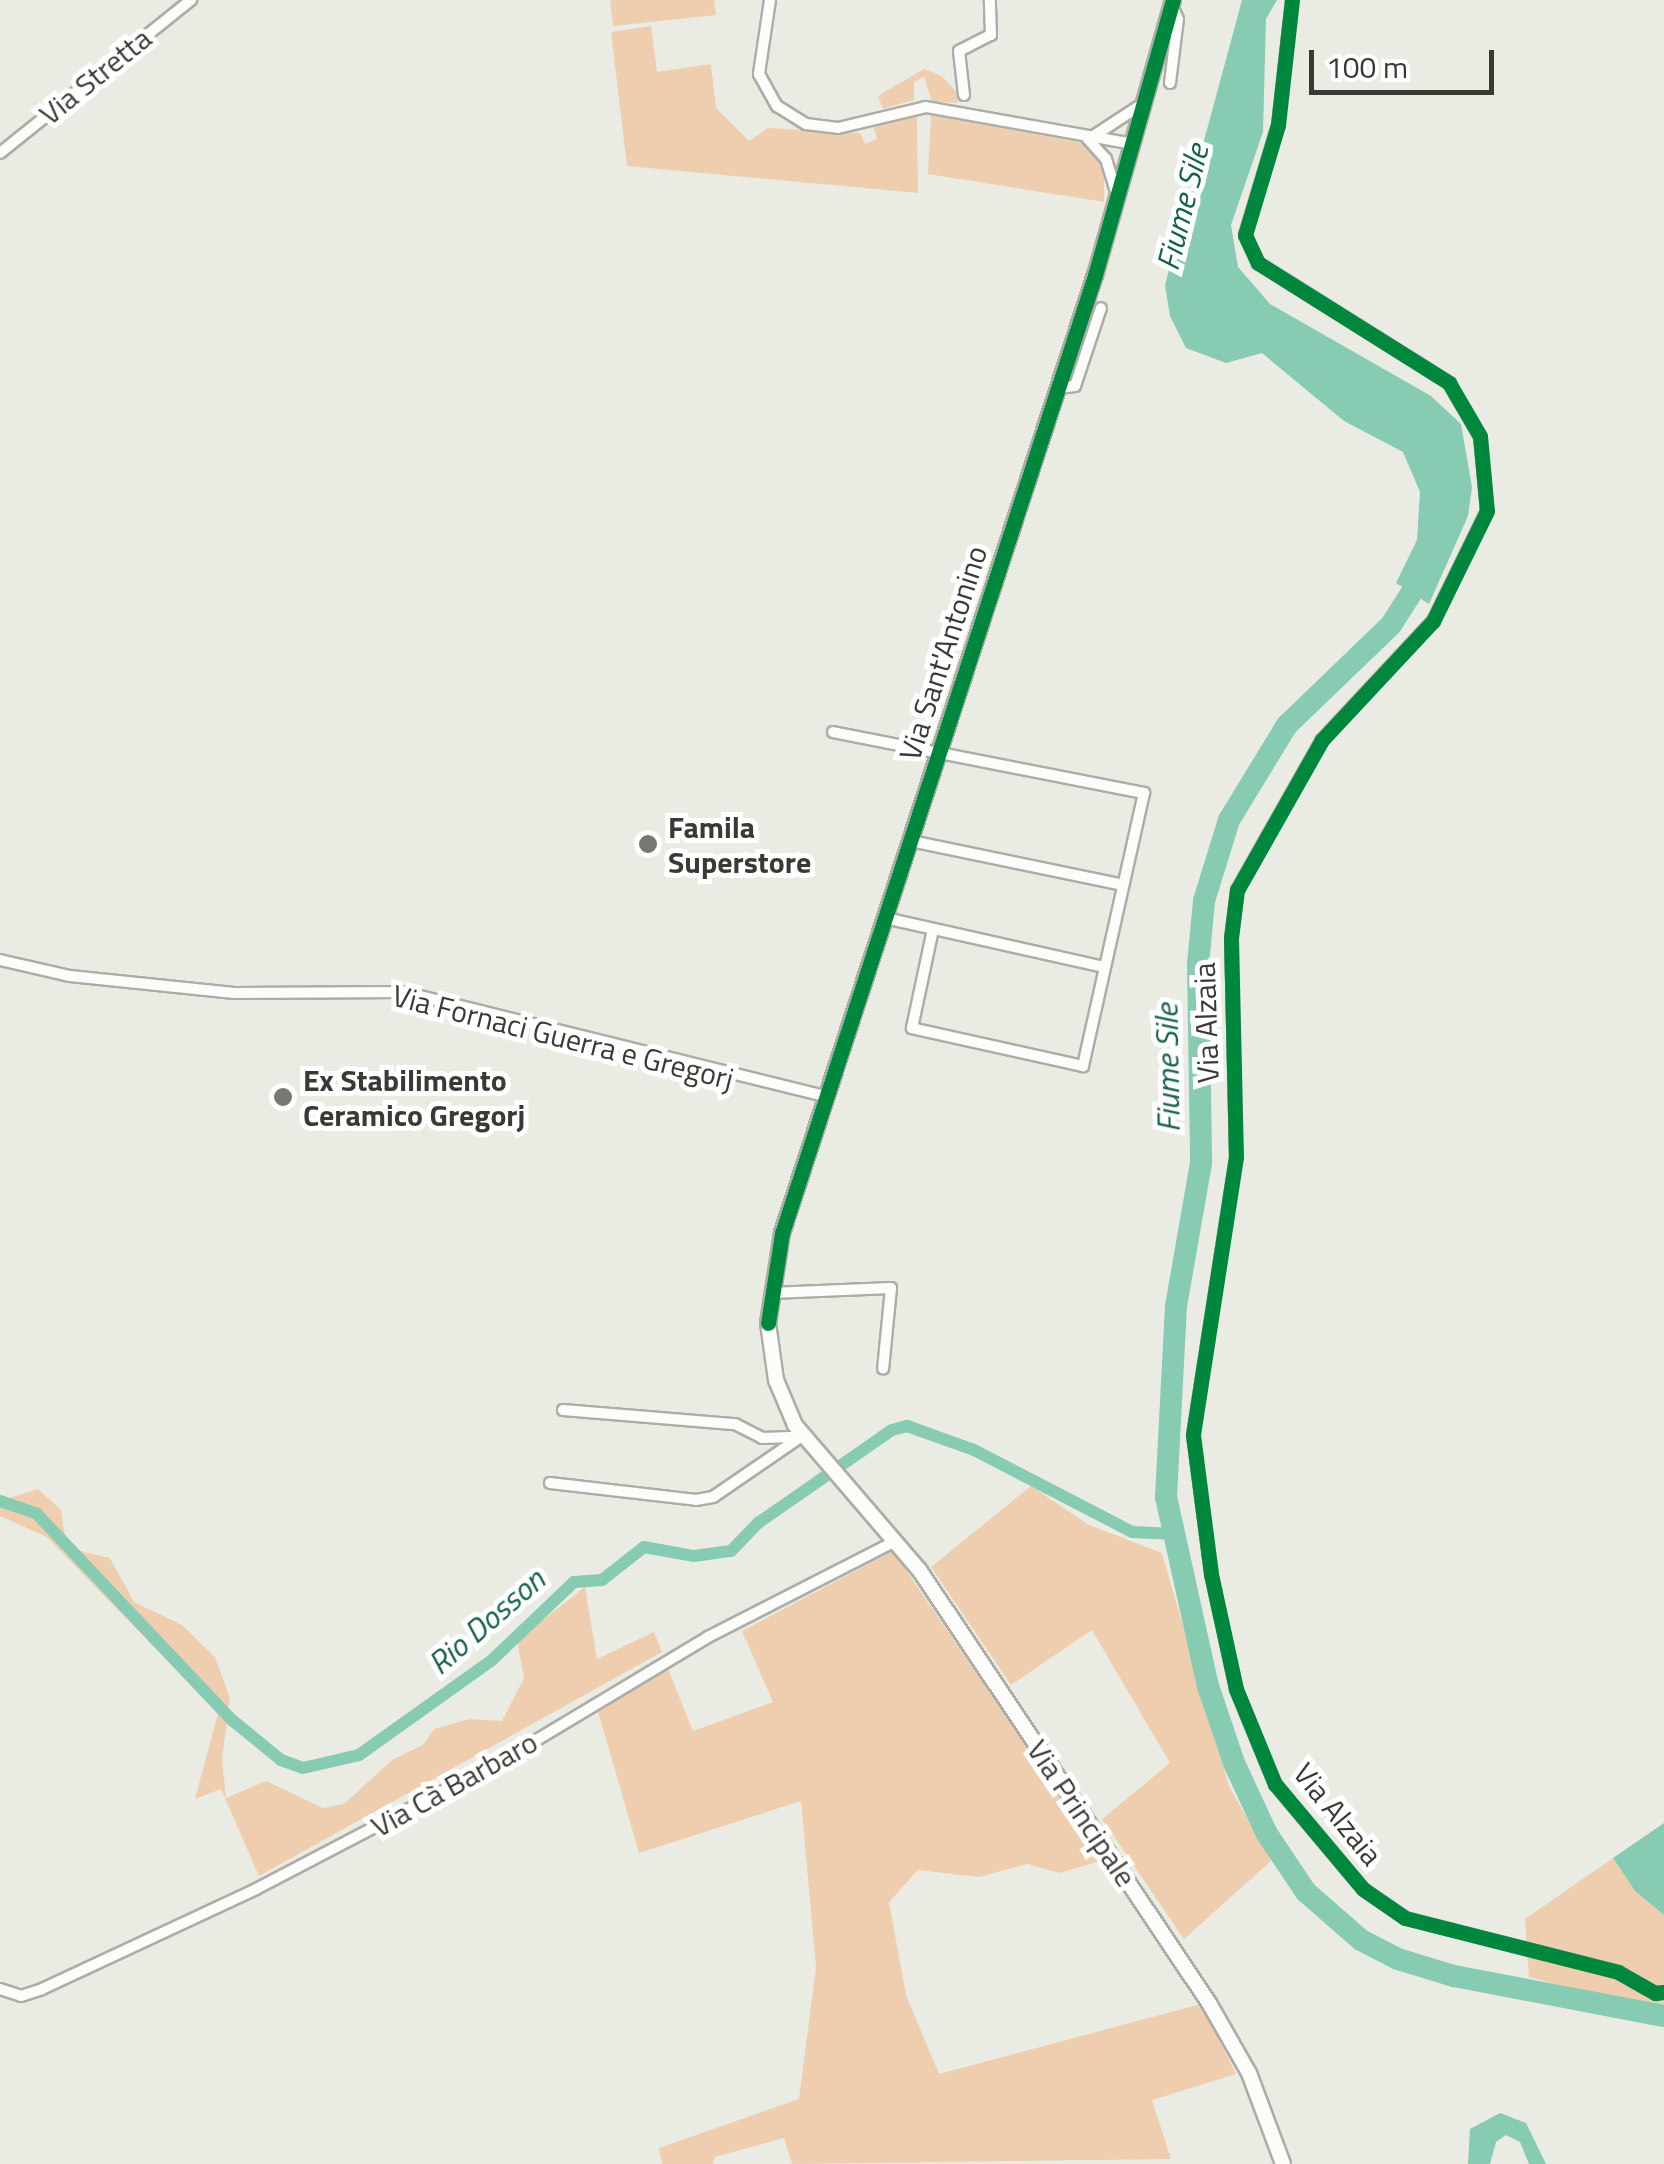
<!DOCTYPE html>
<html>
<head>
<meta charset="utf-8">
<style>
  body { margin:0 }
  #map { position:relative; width:1664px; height:2164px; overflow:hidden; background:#eaece4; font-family:"Titillium Web",sans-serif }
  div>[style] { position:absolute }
  .green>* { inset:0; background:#eeceae }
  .water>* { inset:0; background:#87cbb2 }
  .canal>* { height:12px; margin:-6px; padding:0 6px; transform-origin:6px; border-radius:6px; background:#87cbb2 }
  .river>* { height:22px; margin:-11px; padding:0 11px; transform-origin:11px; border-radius:11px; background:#87cbb2 }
  .roads { filter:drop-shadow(2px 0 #acada7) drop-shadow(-2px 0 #acada7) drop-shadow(0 2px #acada7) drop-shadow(0 -2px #acada7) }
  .street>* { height:10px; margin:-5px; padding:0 5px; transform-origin:5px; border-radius:5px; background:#fcfcfb }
  .secondary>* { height:14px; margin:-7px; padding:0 7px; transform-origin:7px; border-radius:7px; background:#fcfcfb }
  .cycleway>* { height:15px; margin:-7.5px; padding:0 7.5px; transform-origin:7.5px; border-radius:7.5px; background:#00873e }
  .dots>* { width:28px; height:28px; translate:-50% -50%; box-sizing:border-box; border:5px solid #fff; border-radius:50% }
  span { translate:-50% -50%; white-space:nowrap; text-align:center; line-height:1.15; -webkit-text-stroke:10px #fff; paint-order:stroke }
  .street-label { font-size:30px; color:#393a34 }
  .poi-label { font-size:30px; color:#393a34; font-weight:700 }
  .left { translate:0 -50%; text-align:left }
  .water-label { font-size:32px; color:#14604b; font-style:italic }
  .scale { position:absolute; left:1309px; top:50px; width:185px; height:45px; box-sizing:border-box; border:5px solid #393a34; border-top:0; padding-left:12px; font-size:30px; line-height:35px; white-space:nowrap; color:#393a34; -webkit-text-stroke:8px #fff; paint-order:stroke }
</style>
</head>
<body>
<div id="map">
  <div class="green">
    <i style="clip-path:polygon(610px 0,714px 0,716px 15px,613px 26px)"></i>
    <i style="clip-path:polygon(651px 26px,657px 72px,711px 64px,716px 108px,749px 141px,768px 128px,860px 133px,865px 144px,877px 139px,873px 126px,917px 114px,918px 193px,627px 166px,611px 32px)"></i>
    <i style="clip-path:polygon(924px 69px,942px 76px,958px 94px,957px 103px,932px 101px,924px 77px,914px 82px,914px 100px,883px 109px,878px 96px)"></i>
    <i style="clip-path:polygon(931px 115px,1083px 143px,1104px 164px,1104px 202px,928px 174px)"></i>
    <i style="clip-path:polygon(1031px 1486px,1089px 1525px,1162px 1553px,1229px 1786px,1271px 1861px,1184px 1939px,1102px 1819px,1170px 1763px,1092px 1630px,1011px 1685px,931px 1567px)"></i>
    <i style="clip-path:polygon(38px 1489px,61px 1510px,67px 1548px,110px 1558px,134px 1602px,182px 1625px,215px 1657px,230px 1698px,222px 1759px,226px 1798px,266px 1781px,323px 1808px,344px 1804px,392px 1760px,423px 1745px,434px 1729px,469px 1719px,502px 1721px,524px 1678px,517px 1640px,585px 1587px,597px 1659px,654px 1632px,662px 1652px,259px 1876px,221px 1789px,195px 1799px,218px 1713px,47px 1537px,0 1516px,0 1501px)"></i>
    <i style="clip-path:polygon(893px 1551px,1104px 1860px,1059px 1873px,1027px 1864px,979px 1877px,918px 1870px,889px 1902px,906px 1995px,939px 2074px,1201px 2004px,1236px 2074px,1152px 2100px,1171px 2159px,792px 2164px,784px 2138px,715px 2157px,713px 2164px,662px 2164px,659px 2148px,799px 2099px,816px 1967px,801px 1801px,639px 1853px,597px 1708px,668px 1669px,693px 1731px,773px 1702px,742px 1631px)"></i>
    <i style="clip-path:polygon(1613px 1858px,1635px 1891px,1664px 1915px,1664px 2013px,1529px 1977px,1525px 1919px)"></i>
  </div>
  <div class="water">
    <i style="clip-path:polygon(1242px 0,1277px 0,1266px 19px,1263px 132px,1231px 225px,1238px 267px,1270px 304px,1431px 396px,1461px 424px,1472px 487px,1468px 516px,1429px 604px,1396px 583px,1417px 540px,1420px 492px,1403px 452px,1344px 421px,1262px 353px,1226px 363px,1186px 348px,1170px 316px,1165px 285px)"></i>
    <i style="clip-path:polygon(1664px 1823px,1664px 1915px,1635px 1891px,1613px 1858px)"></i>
    <i style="clip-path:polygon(1500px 2113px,1526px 2123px,1546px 2164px,1529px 2164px,1520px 2142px,1506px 2135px,1496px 2142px,1490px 2164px,1468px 2164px,1470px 2129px)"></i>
  </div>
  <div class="canal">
    <i style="left:0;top:1501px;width:39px;rotate:19deg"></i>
    <i style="left:37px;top:1514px;width:284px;rotate:46.6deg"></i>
    <i style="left:232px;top:1720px;width:63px;rotate:39.2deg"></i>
    <i style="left:281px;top:1760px;width:23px;rotate:20deg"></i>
    <i style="left:303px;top:1768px;width:57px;rotate:-13.1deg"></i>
    <i style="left:359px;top:1755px;width:162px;rotate:-35.5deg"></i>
    <i style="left:491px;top:1661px;width:115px;rotate:-43.6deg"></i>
    <i style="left:574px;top:1582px;width:28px;rotate:-4deg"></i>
    <i style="left:602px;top:1580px;width:53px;rotate:-38.2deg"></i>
    <i style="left:644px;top:1547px;width:51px;rotate:10.2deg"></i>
    <i style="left:694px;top:1556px;width:37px;rotate:-8deg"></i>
    <i style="left:731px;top:1551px;width:39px;rotate:-46deg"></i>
    <i style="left:758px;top:1523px;width:163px;rotate:-34.8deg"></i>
    <i style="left:892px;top:1430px;width:16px;rotate:-15deg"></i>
    <i style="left:907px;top:1426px;width:71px;rotate:19.7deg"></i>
    <i style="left:974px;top:1450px;width:178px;rotate:27.4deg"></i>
    <i style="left:1132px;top:1532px;width:43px;rotate:2.7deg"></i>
  </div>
  <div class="river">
    <i style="left:1426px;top:570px;width:65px;rotate:122.5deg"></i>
    <i style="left:1391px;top:625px;width:144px;rotate:136.1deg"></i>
    <i style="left:1287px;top:725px;width:111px;rotate:121.4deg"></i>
    <i style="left:1229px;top:820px;width:85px;rotate:107.2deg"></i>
    <i style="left:1204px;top:901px;width:63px;rotate:95.4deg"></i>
    <i style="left:1198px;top:964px;width:199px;rotate:89.1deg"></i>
    <i style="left:1201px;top:1163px;width:145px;rotate:99.9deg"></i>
    <i style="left:1176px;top:1306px;width:191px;rotate:93deg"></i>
    <i style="left:1166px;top:1497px;width:194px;rotate:77.5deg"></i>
    <i style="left:1208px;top:1686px;width:81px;rotate:71.3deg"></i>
    <i style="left:1234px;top:1763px;width:78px;rotate:65.1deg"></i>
    <i style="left:1267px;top:1834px;width:70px;rotate:56.1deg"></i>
    <i style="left:1306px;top:1892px;width:73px;rotate:41.1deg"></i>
    <i style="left:1361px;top:1940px;width:42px;rotate:27.2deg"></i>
    <i style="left:1398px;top:1959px;width:59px;rotate:16.9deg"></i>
    <i style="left:1454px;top:1976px;width:214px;rotate:10.8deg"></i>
  </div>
  <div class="roads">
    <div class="street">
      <i style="left:770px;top:0;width:75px;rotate:98.5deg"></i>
      <i style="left:759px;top:74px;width:37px;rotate:61deg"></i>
      <i style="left:777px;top:106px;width:34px;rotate:32deg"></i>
      <i style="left:806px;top:124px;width:32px;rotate:7deg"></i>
      <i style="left:838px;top:128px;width:90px;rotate:-13.4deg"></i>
      <i style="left:926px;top:107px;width:210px;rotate:10.1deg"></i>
      <i style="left:1292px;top:0;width:126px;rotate:96.4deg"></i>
      <i style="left:1278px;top:125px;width:115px;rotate:106.7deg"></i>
      <i style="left:1245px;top:235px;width:31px;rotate:65deg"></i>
      <i style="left:1258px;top:263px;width:226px;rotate:32.1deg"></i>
      <i style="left:1449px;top:383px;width:61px;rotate:59.7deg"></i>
      <i style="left:1480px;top:436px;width:75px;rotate:84.7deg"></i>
      <i style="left:1487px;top:511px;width:123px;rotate:116.1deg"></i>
      <i style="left:1433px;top:621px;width:163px;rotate:133deg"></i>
      <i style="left:1322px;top:740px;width:172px;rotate:119.5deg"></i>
      <i style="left:1237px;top:890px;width:48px;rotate:97.1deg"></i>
      <i style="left:1231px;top:938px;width:219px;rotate:88.7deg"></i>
      <i style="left:1236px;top:1157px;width:281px;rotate:98.8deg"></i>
      <i style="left:1193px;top:1435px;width:140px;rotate:82.6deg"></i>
      <i style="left:1211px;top:1574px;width:118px;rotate:77.7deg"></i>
      <i style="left:1236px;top:1689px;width:103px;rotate:67.7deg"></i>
      <i style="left:1275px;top:1784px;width:137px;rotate:50deg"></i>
      <i style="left:1363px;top:1889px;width:51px;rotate:34.6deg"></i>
      <i style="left:1405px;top:1918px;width:220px;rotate:14.2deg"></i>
      <i style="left:1618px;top:1972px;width:43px;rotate:29.6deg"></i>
      <i style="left:1655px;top:1993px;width:9px;rotate:-6deg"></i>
      <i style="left:1170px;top:83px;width:64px;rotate:-82.9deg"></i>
      <i style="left:1178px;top:19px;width:14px;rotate:-115deg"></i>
      <i style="left:964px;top:95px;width:44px;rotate:-96.5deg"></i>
      <i style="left:959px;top:51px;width:36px;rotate:-27deg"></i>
      <i style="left:991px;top:35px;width:35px;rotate:-92deg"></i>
      <i style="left:1092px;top:137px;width:62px;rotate:-33.2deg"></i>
      <i style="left:1087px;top:138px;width:28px;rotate:48deg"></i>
      <i style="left:1106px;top:159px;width:34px;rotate:73deg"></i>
      <i style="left:0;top:153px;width:245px;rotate:-38.7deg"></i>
      <i style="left:1058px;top:388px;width:17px;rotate:-7deg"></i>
      <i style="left:1075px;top:386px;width:82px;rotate:-71.6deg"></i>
      <i style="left:833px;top:732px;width:317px;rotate:11.1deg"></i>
      <i style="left:1144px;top:793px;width:280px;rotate:102.6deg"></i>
      <i style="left:1083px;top:1066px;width:175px;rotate:-167.5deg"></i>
      <i style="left:912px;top:1028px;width:101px;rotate:-78deg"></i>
      <i style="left:911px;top:841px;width:217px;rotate:11.7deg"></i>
      <i style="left:885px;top:918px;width:225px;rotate:12.6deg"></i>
      <i style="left:0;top:960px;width:72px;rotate:12.9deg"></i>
      <i style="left:70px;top:976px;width:165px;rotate:5.9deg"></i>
      <i style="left:234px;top:993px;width:170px;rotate:-0.3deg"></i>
      <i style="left:404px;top:992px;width:436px;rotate:13.9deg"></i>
      <i style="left:771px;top:1293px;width:120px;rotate:-2.4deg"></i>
      <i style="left:891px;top:1288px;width:81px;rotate:95.6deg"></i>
      <i style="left:563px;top:1410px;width:173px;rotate:4.7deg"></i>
      <i style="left:735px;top:1424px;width:30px;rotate:27deg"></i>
      <i style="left:762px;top:1438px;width:35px;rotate:-2deg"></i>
      <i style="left:550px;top:1483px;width:147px;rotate:6.6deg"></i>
      <i style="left:696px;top:1500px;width:17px;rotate:-10deg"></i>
      <i style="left:713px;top:1497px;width:108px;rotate:-34.4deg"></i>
      <i style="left:0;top:1989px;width:22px;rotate:18deg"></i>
      <i style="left:21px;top:1996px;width:22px;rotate:-18deg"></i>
      <i style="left:42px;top:1989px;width:236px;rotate:-25deg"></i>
      <i style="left:256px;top:1889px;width:287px;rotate:-27.6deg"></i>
      <i style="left:510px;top:1756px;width:231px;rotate:-31deg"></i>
      <i style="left:708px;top:1637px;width:211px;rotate:-27.1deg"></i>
    </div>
    <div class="secondary">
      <i style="left:1173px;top:0;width:286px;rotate:105.8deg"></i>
      <i style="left:1095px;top:275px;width:1008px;rotate:108.09deg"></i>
      <i style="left:782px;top:1233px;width:91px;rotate:98.8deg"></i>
      <i style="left:768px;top:1323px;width:58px;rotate:82deg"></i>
      <i style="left:776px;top:1380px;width:49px;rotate:67.1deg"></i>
      <i style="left:795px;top:1425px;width:192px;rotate:49.4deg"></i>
      <i style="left:920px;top:1571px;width:520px;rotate:56.22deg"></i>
      <i style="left:1209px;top:2003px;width:81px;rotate:60.3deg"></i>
      <i style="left:1249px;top:2073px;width:97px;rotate:69.5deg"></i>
    </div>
  </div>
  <div class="cycleway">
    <i style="left:1292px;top:0;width:126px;rotate:96.4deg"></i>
    <i style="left:1278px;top:125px;width:115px;rotate:106.7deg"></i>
    <i style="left:1245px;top:235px;width:31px;rotate:65deg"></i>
    <i style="left:1258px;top:263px;width:226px;rotate:32.1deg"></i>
    <i style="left:1449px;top:383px;width:61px;rotate:59.7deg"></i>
    <i style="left:1480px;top:436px;width:75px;rotate:84.7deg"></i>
    <i style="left:1487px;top:511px;width:123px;rotate:116.1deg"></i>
    <i style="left:1433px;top:621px;width:163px;rotate:133deg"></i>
    <i style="left:1322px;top:740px;width:172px;rotate:119.5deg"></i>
    <i style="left:1237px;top:890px;width:48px;rotate:97.1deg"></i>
    <i style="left:1231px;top:938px;width:219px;rotate:88.7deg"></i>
    <i style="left:1236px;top:1157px;width:281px;rotate:98.8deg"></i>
    <i style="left:1193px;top:1435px;width:140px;rotate:82.6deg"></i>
    <i style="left:1211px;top:1574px;width:118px;rotate:77.7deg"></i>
    <i style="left:1236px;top:1689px;width:103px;rotate:67.7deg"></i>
    <i style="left:1275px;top:1784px;width:137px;rotate:50deg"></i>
    <i style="left:1363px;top:1889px;width:51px;rotate:34.6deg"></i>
    <i style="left:1405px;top:1918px;width:220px;rotate:14.2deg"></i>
    <i style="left:1618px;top:1972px;width:43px;rotate:29.6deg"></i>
    <i style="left:1655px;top:1993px;width:9px;rotate:-6deg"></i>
    <i style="left:768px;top:1323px;width:91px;rotate:-81.2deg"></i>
    <i style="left:782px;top:1233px;width:1008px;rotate:-71.91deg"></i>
    <i style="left:1095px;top:275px;width:286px;rotate:-74.2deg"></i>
  </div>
  <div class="dots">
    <i style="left:648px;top:844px;background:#777872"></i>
    <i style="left:283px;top:1097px;background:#777872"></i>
  </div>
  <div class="street-label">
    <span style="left:95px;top:76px;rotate:-39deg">Via Stretta</span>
    <span style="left:943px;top:653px;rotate:-72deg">Via Sant'Antonino</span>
    <span style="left:1206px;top:1023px;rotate:-92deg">Via Alzaia</span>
    <span style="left:563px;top:1037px;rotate:14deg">Via Fornaci Guerra e Gregorj</span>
    <span style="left:454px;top:1784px;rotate:-29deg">Via Cà Barbaro</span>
    <span style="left:1082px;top:1813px;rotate:56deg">Via Principale</span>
    <span style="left:1338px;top:1814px;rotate:51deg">Via Alzaia</span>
  </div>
  <div class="poi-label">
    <span class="left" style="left:668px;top:844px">Famila<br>Superstore</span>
    <span class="left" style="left:303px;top:1097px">Ex Stabilimento<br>Ceramico Gregorj</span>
  </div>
  <div class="water-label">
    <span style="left:1182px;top:207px;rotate:-76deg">Fiume Sile</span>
    <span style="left:1167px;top:1068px;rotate:-91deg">Fiume Sile</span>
    <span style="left:486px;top:1621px;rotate:-41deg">Rio Dosson</span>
  </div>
  <div class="scale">100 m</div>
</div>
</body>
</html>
